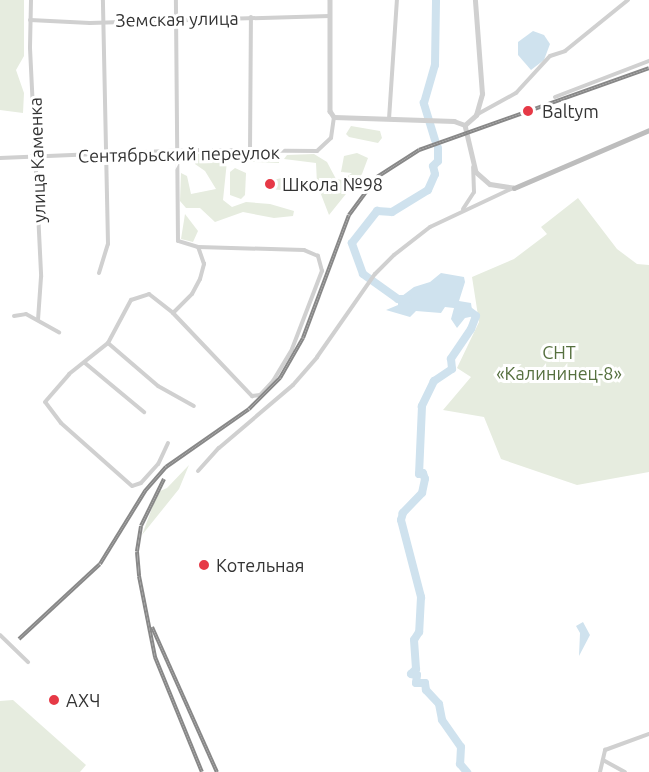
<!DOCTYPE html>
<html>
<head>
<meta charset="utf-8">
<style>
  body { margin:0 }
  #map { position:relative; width:649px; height:772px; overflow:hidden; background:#fff; font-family:Ubuntu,sans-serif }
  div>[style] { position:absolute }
  .green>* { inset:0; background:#e6ecdf }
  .water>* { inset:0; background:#cfe2ee }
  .river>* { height:8px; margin:-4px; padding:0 4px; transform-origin:4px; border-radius:4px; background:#cfe2ee }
  .minor>* { height:4px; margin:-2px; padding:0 2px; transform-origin:2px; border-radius:2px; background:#d0d0d0 }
  .tertiary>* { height:4.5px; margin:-2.25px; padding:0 2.25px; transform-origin:2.25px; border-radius:2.25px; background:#d0d0d0 }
  .secondary>* { height:5px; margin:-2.5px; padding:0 2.5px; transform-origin:2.5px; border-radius:2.5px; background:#bdbdbd }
  .rail>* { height:4px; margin-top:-2px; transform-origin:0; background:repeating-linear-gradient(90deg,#fff 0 4.5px,#888 0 9px); box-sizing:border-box; border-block:2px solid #888 }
  .dots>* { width:16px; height:16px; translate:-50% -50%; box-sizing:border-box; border:3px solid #fff; border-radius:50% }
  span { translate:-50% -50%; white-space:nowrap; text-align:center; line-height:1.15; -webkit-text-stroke:6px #fff; paint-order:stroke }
  .street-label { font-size:18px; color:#333 }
  .poi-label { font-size:18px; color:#333 }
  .left { translate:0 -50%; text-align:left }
  .park-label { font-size:18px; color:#56703f }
</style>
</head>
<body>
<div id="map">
  <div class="green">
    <i style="clip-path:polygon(0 0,24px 0,24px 56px,16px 70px,24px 93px,23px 113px,0 110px)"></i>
    <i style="clip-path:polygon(351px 126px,380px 131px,382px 138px,378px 143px,349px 137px,346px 134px)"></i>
    <i style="clip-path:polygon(357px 153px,368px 158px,362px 174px,329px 215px,317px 184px,316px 163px,284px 159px,287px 155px,314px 154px,327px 162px,336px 179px,342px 180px,352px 173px,341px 172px,344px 156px)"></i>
    <i style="clip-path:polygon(198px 154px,279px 155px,279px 163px,227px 161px,223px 200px,232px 207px,246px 202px,270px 204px,294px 211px,293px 216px,274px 218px,243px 212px,215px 222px,200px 208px,186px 208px,180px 201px,181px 173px,187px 176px,191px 194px,216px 189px,205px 171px,195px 164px)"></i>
    <i style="clip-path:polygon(235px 168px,246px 173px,245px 195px,241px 199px,230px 195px,230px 172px)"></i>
    <i style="clip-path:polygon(282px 178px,289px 181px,282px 190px,265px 189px,268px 181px)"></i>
    <i style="clip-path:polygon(578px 198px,617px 249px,637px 264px,649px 265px,649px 472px,577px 485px,501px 459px,484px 417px,443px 410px,471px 377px,457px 368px,479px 322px,472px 277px,514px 259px,547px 234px,541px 227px)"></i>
    <i style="clip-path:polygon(185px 214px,198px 231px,193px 242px,181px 239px)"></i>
    <i style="clip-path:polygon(189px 465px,179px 489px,142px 535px,158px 492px,167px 488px)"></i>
    <i style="clip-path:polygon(13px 700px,86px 765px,80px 772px,0 772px,0 701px)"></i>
  </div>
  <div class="water">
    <i style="clip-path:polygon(533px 31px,544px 35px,550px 44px,544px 60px,531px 70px,518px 55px,518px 42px)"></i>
    <i style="clip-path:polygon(441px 273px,464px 277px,465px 282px,459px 301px,471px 303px,472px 310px,470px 317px,465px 318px,457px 328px,451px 319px,454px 308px,445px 307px,441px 313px,416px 311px,410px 317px,386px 310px,398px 305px,398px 299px,414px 287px,430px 282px)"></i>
    <i style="clip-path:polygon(583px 622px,590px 635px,579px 656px,580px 633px,576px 626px)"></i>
  </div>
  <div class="river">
    <i style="left:435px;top:140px;width:39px;rotate:-107deg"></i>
    <i style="left:424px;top:103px;width:40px;rotate:-74deg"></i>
    <i style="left:435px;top:65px;width:65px;rotate:-89.1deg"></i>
    <i style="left:408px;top:299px;width:10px;rotate:180deg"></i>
    <i style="left:398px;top:299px;width:43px;rotate:-144.5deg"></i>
    <i style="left:363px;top:274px;width:33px;rotate:-110deg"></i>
    <i style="left:352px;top:243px;width:41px;rotate:-52deg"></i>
    <i style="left:377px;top:211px;width:15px;rotate:4deg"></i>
    <i style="left:392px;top:212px;width:42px;rotate:-31.4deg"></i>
    <i style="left:428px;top:190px;width:17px;rotate:-66deg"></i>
    <i style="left:435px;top:174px;width:8px;rotate:-104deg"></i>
    <i style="left:433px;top:166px;width:7px;rotate:-45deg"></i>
    <i style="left:438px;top:161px;width:13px;rotate:-90deg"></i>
    <i style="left:464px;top:307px;width:15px;rotate:37deg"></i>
    <i style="left:476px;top:316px;width:14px;rotate:111deg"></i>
    <i style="left:471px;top:329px;width:36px;rotate:124deg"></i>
    <i style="left:451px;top:359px;width:10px;rotate:84deg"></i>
    <i style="left:452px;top:369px;width:22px;rotate:146deg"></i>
    <i style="left:434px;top:381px;width:28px;rotate:116deg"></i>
    <i style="left:422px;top:406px;width:68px;rotate:92.5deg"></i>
    <i style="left:419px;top:474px;width:4px;rotate:-14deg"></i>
    <i style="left:423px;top:473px;width:6px;rotate:72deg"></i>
    <i style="left:425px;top:479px;width:14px;rotate:102deg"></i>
    <i style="left:422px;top:493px;width:28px;rotate:134deg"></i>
    <i style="left:403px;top:513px;width:7px;rotate:106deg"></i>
    <i style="left:401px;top:520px;width:80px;rotate:75.4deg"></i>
    <i style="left:421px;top:597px;width:35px;rotate:93deg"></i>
    <i style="left:419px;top:632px;width:9px;rotate:122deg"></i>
    <i style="left:414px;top:640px;width:29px;rotate:86deg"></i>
    <i style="left:416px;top:669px;width:7px;rotate:135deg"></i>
    <i style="left:411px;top:674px;width:6px;rotate:9deg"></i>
    <i style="left:417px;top:675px;width:8px;rotate:97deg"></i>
    <i style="left:416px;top:683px;width:9px"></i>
    <i style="left:425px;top:683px;width:7px;rotate:82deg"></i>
    <i style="left:426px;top:690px;width:19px;rotate:47deg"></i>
    <i style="left:439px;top:704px;width:16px;rotate:79deg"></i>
    <i style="left:442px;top:720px;width:33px;rotate:55deg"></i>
    <i style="left:461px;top:747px;width:17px;rotate:93deg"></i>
    <i style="left:460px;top:764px;width:11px;rotate:49deg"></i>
  </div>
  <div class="minor">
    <i style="left:31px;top:0;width:48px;rotate:91.2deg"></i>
    <i style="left:30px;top:48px;width:229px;rotate:87.2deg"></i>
    <i style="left:41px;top:277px;width:43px;rotate:94deg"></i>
    <i style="left:30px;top:20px;width:60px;rotate:2.9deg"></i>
    <i style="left:90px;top:23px;width:240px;rotate:-1.7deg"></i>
    <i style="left:555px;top:97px;width:101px;rotate:-21deg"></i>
    <i style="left:476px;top:115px;width:46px;rotate:-28.8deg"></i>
    <i style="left:516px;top:93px;width:50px;rotate:-47.4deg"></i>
    <i style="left:550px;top:56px;width:16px;rotate:-18deg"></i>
    <i style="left:565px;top:51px;width:81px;rotate:-39deg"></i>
    <i style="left:389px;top:119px;width:119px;rotate:-86.2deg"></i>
    <i style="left:250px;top:151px;width:134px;rotate:-89.6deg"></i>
    <i style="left:0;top:158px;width:192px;rotate:-2.4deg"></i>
    <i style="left:192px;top:150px;width:125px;rotate:0.5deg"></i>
    <i style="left:317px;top:151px;width:19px;rotate:-43deg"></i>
    <i style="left:331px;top:138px;width:21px;rotate:-82deg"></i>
    <i style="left:463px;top:209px;width:20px;rotate:-57deg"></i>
    <i style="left:474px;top:192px;width:25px;rotate:-92deg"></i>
    <i style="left:99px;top:273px;width:30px;rotate:-73deg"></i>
    <i style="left:108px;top:244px;width:244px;rotate:-91.2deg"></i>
    <i style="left:173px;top:313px;width:27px;rotate:-45deg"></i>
    <i style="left:192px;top:294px;width:17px;rotate:-62deg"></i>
    <i style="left:200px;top:279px;width:16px;rotate:-75deg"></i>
    <i style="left:204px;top:264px;width:18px;rotate:-109deg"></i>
    <i style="left:14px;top:316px;width:12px;rotate:-9deg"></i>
    <i style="left:26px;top:314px;width:38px;rotate:29deg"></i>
    <i style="left:108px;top:343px;width:66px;rotate:40.7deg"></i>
    <i style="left:158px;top:386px;width:41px;rotate:29.1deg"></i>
    <i style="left:85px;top:363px;width:77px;rotate:39.7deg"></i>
    <i style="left:168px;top:443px;width:23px;rotate:115deg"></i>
    <i style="left:158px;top:464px;width:25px;rotate:132deg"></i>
    <i style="left:141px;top:483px;width:9px;rotate:162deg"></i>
    <i style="left:132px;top:486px;width:95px;rotate:-138.4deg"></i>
    <i style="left:61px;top:423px;width:26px;rotate:-127deg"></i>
    <i style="left:45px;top:402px;width:37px;rotate:-49deg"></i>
    <i style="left:69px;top:374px;width:50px;rotate:-38.5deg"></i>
    <i style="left:108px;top:343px;width:49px;rotate:-61.9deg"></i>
    <i style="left:131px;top:300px;width:19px;rotate:-18deg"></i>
    <i style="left:149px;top:294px;width:31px;rotate:38deg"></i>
    <i style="left:173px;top:313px;width:115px;rotate:46.4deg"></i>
    <i style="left:252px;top:396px;width:8px;rotate:-7deg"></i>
    <i style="left:260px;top:395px;width:19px;rotate:-47deg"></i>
    <i style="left:273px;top:381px;width:37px;rotate:-59deg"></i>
    <i style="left:292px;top:349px;width:84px;rotate:-69deg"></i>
    <i style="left:322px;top:271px;width:16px;rotate:-105deg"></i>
    <i style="left:318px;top:256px;width:15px;rotate:-157deg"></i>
    <i style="left:304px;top:250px;width:106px;rotate:-178.4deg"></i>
    <i style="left:198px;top:247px;width:21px;rotate:-163deg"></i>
    <i style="left:178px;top:241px;width:241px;rotate:-90.5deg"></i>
    <i style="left:198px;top:471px;width:31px;rotate:-48deg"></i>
    <i style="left:219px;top:448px;width:97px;rotate:-40.4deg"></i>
    <i style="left:293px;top:385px;width:37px;rotate:-49deg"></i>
    <i style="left:317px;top:357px;width:101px;rotate:-55.1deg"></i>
    <i style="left:375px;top:274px;width:27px;rotate:-45deg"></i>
    <i style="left:394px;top:255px;width:46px;rotate:-37.9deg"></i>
    <i style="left:430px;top:227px;width:92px;rotate:-25.2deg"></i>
    <i style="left:0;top:635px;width:39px;rotate:44deg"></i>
    <i style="left:603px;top:760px;width:25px;rotate:29deg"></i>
    <i style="left:600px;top:772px;width:23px;rotate:-77deg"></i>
    <i style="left:605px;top:750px;width:47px;rotate:-20deg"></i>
  </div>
  <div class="tertiary">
    <i style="left:330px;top:0;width:111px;rotate:90deg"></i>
    <i style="left:330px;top:111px;width:7px;rotate:56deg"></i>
    <i style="left:334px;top:117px;width:120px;rotate:1.9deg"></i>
    <i style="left:454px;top:121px;width:12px;rotate:20deg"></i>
    <i style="left:465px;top:125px;width:15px;rotate:-42deg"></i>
    <i style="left:476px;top:115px;width:22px;rotate:-74deg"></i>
    <i style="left:482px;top:94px;width:94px;rotate:-94.3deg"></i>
    <i style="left:465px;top:125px;width:48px;rotate:76.8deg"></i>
    <i style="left:476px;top:172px;width:18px;rotate:41deg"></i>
    <i style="left:490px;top:184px;width:24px;rotate:9deg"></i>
  </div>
  <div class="secondary">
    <i style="left:514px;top:188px;width:147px;rotate:-23.2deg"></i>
  </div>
  <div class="rail">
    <i style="left:164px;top:479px;width:52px;rotate:116.1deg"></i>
    <i style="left:141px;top:526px;width:26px;rotate:99deg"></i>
    <i style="left:137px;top:552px;width:24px;rotate:85deg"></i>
    <i style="left:139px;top:576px;width:83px;rotate:78.8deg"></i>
    <i style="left:155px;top:657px;width:124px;rotate:67.8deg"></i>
    <i style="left:152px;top:627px;width:159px;rotate:65.9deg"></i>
    <i style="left:19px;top:639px;width:110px;rotate:-42.8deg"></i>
    <i style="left:100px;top:564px;width:86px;rotate:-58.3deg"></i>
    <i style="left:145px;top:491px;width:32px;rotate:-49deg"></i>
    <i style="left:166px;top:467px;width:101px;rotate:-34.9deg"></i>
    <i style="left:249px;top:409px;width:44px;rotate:-45deg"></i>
    <i style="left:280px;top:378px;width:46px;rotate:-60.1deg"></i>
    <i style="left:303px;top:338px;width:131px;rotate:-69.5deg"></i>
    <i style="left:349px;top:215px;width:47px;rotate:-53.6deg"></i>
    <i style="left:377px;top:177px;width:50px;rotate:-32.7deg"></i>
    <i style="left:419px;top:150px;width:244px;rotate:-19.6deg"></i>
  </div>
  <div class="dots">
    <i style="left:528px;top:111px;background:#e63946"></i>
    <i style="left:270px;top:184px;background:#e63946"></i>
    <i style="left:204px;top:565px;background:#e63946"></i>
    <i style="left:54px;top:700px;background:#e63946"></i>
  </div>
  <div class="street-label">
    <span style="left:177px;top:19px;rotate:-1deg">Земская улица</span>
    <span style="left:179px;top:154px;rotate:-1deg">Сентябрьский переулок</span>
    <span style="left:37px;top:160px;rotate:-92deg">улица Каменка</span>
  </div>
  <div class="poi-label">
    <span class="left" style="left:542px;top:111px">Baltym</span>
    <span class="left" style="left:282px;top:184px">Школа №98</span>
    <span class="left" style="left:216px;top:565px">Котельная</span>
    <span class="left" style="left:66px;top:700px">АХЧ</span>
  </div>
  <div class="park-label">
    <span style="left:559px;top:363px">СНТ<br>«Калининец-8»</span>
  </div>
</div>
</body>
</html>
